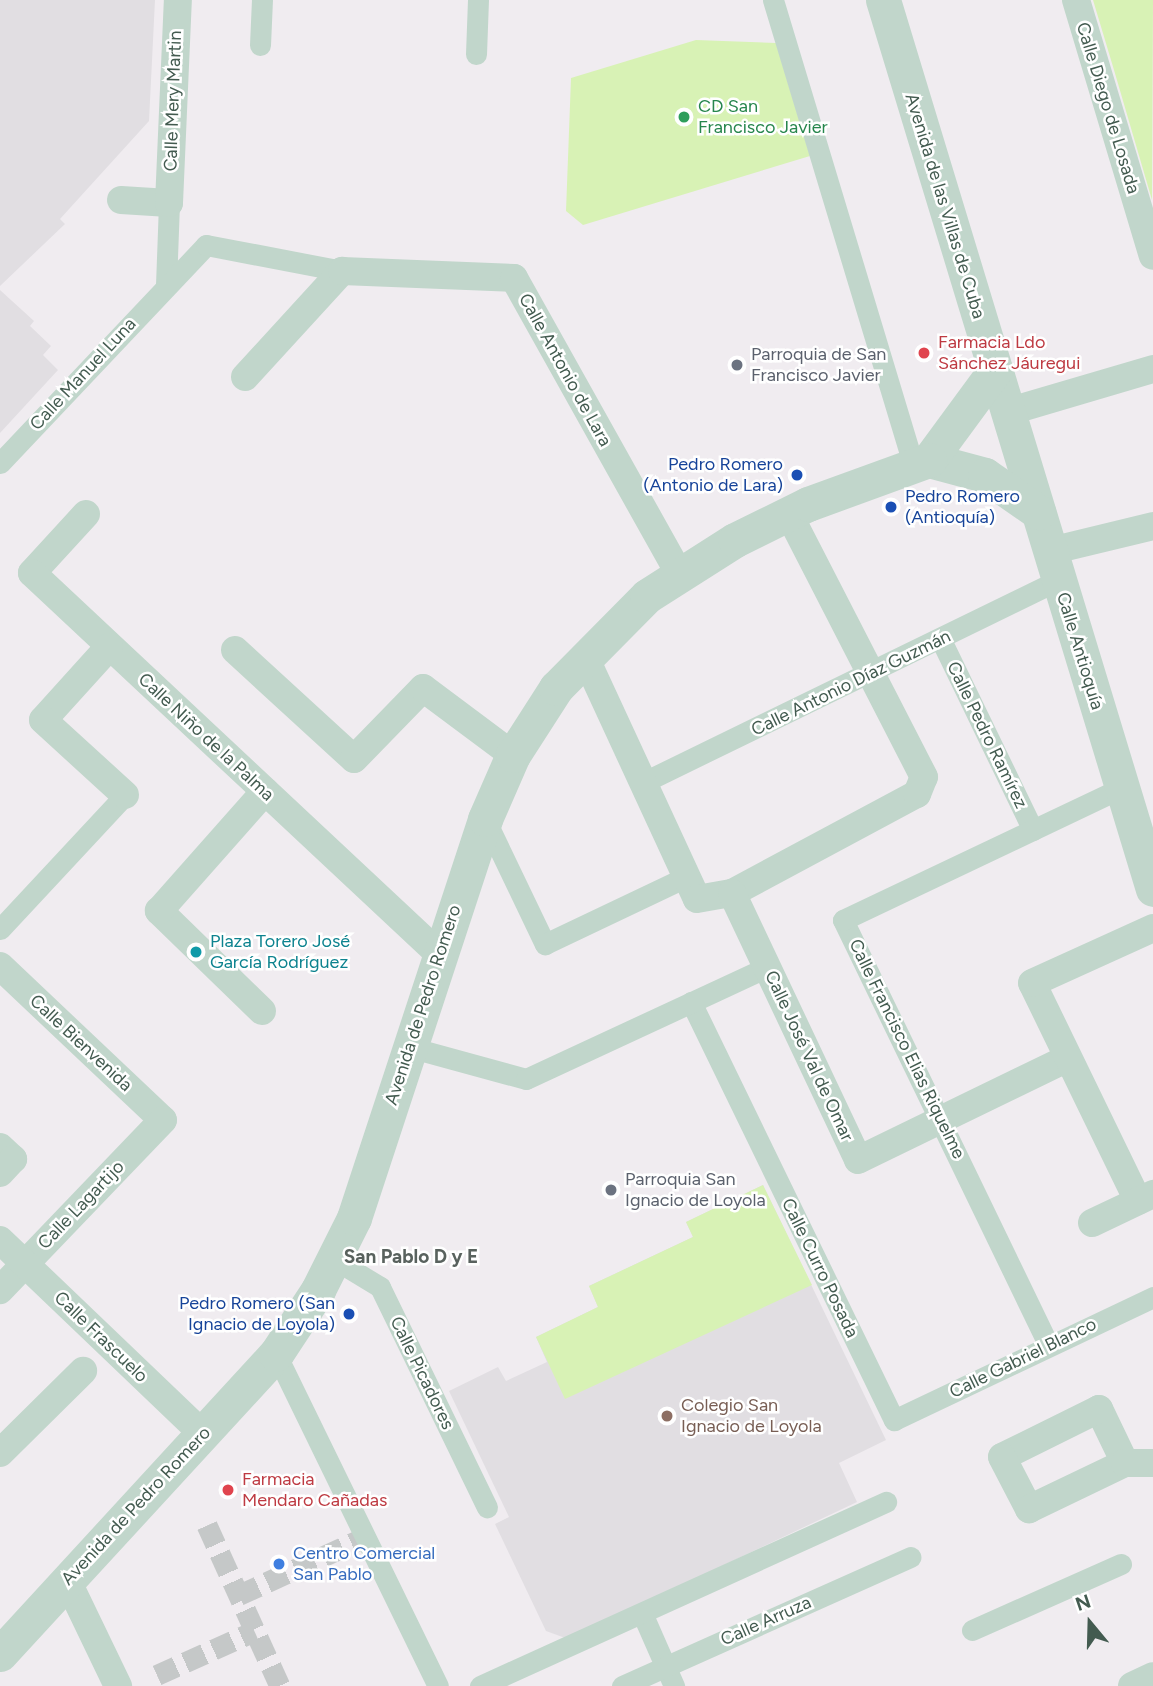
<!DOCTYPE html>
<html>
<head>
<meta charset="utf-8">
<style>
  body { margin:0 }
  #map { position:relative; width:1153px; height:1686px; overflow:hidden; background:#f0ecf0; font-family:Figtree,sans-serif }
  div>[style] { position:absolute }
  .education>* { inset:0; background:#e1dee2 }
  .green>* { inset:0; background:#d8f2b5 }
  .pedestrian-tunnel>* { height:21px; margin-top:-10.5px; transform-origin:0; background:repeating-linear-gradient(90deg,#c5c8c8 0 21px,transparent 0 31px) }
  .pedestrian>* { height:21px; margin:-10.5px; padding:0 10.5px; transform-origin:10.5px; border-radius:10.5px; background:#c1d6cb }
  .minor>* { height:28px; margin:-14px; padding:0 14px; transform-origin:14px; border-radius:14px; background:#c1d6cb }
  .tertiary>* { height:35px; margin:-17.5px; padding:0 17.5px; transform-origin:17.5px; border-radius:17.5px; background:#c1d6cb }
  .dots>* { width:19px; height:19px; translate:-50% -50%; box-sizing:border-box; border:4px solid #fff; border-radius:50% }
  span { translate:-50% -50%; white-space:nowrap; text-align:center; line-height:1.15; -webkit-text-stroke:5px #fff; paint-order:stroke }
  .street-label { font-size:18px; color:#435b50 }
  .leisure-label { font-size:18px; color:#27864d }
  .left { translate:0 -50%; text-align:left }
  .health-label { font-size:18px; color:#be3a42 }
  .worship-label { font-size:18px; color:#5b616d }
  .transit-label { font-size:18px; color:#164399 }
  .right { translate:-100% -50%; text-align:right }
  .culture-label { font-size:18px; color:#0d838f }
  .education-label { font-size:18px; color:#785e54 }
  .shop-label { font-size:18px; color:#366cbe }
  .neighbourhood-label { font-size:19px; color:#59625e; font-weight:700 }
  .north { position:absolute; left:1055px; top:1588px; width:70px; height:70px; -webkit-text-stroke:5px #fff; paint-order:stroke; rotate:341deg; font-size:19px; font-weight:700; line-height:28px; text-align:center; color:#435b50 }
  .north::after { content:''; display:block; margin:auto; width:24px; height:32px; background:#435b50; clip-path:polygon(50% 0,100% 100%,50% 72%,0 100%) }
</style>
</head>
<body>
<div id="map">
  <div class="education">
    <i style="clip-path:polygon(0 0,155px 0,149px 121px,60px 219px,65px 224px,0 286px)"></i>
    <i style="clip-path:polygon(0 290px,34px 321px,30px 326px,51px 346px,43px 355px,58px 370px,0 433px)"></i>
    <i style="clip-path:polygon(763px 1185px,886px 1440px,839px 1463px,857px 1502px,568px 1639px,546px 1631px,495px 1524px,509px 1517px,449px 1391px,498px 1367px,506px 1381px,547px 1362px,536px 1337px,598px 1307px,589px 1286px,693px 1237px,686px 1222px)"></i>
  </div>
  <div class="green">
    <i style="clip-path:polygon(1093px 0,1153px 0,1152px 200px,1114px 70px)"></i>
    <i style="clip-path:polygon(696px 40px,776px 43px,810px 156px,583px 225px,566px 211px,571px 78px)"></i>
    <i style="clip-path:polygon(763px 1185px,812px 1285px,565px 1399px,536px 1337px,598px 1307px,589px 1286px,693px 1237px,686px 1222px)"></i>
  </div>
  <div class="pedestrian-tunnel">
    <i style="left:207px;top:1525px;width:177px;rotate:65.6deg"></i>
    <i style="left:239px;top:1595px;width:132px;rotate:-24.6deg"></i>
    <i style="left:157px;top:1675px;width:107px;rotate:-24.2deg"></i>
  </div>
  <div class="pedestrian">
    <i style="left:773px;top:0;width:487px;rotate:73.2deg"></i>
    <i style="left:260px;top:45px;width:45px;rotate:-87.5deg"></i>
    <i style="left:476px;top:54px;width:54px;rotate:-87.9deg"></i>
    <i style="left:166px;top:285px;width:82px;rotate:-87.9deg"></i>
    <i style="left:0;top:463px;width:300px;rotate:-46.6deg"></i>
    <i style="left:206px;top:245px;width:138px;rotate:10.8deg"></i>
    <i style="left:941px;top:640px;width:211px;rotate:64.2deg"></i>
    <i style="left:642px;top:783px;width:464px;rotate:-26deg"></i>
    <i style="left:485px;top:819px;width:139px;rotate:64.4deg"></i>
    <i style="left:545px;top:944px;width:156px;rotate:-25.4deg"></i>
    <i style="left:0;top:929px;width:183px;rotate:-47deg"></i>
    <i style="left:691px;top:1002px;width:465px;rotate:64.1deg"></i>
    <i style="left:894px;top:1420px;width:287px;rotate:-25.4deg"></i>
    <i style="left:409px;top:1047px;width:121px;rotate:15.3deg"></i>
    <i style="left:526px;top:1079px;width:266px;rotate:-24.9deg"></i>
    <i style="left:334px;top:1259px;width:54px;rotate:31.3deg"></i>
    <i style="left:380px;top:1287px;width:245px;rotate:64.1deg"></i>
    <i style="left:1048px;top:1344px;width:471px;rotate:-115.8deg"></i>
    <i style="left:843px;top:920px;width:308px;rotate:-25.4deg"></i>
    <i style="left:276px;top:1354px;width:369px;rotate:64deg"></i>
    <i style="left:642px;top:1613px;width:80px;rotate:66.3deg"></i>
    <i style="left:972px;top:1630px;width:163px;rotate:-23.9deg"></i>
    <i style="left:480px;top:1686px;width:446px;rotate:-24.4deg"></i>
    <i style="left:622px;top:1686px;width:316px;rotate:-24.1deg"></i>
  </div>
  <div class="minor">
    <i style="left:1076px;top:0;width:267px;rotate:73.3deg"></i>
    <i style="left:121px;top:200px;width:48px;rotate:3.6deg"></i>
    <i style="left:169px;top:203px;width:203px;rotate:-87.5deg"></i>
    <i style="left:245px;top:377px;width:144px;rotate:-47.5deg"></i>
    <i style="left:342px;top:271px;width:172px;rotate:2.3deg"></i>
    <i style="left:514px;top:278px;width:340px;rotate:60.8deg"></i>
    <i style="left:1007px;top:412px;width:152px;rotate:-16.4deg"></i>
    <i style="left:86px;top:514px;width:80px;rotate:132.5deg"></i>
    <i style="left:32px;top:573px;width:558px;rotate:43.11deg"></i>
    <i style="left:1050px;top:551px;width:106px;rotate:-13.6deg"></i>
    <i style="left:109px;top:647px;width:98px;rotate:132.1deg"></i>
    <i style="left:43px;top:720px;width:111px;rotate:42.4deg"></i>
    <i style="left:235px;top:650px;width:161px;rotate:42.5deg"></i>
    <i style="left:354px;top:759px;width:99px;rotate:-45.8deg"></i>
    <i style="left:423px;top:688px;width:112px;rotate:36.7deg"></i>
    <i style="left:586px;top:659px;width:264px;rotate:65.2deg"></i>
    <i style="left:697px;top:899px;width:36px;rotate:-10deg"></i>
    <i style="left:732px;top:893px;width:210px;rotate:-28.2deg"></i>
    <i style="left:917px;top:794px;width:18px;rotate:-68deg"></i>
    <i style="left:924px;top:777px;width:298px;rotate:-117.2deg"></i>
    <i style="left:732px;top:893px;width:295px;rotate:64.7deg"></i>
    <i style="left:858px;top:1160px;width:233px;rotate:-25.9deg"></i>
    <i style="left:0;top:966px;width:224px;rotate:43.4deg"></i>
    <i style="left:163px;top:1120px;width:236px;rotate:133.8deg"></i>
    <i style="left:262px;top:1011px;width:144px;rotate:-135.8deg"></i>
    <i style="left:159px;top:911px;width:160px;rotate:-48.5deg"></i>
    <i style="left:0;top:1147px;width:18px;rotate:43deg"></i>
    <i style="left:13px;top:1159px;width:19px;rotate:133deg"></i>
    <i style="left:1138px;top:1201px;width:242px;rotate:-115.9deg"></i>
    <i style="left:1032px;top:983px;width:133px;rotate:-24.4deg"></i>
    <i style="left:1092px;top:1223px;width:68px;rotate:-25.4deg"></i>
    <i style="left:0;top:1240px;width:279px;rotate:43.7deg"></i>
    <i style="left:0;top:1453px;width:117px;rotate:-44.7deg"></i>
    <i style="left:1125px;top:1463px;width:60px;rotate:-115.7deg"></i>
    <i style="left:1099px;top:1409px;width:108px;rotate:153.7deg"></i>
    <i style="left:1002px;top:1457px;width:59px;rotate:62.6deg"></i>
    <i style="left:1029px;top:1509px;width:106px;rotate:-25.6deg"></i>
    <i style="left:1125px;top:1463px;width:28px"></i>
    <i style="left:67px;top:1580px;width:118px;rotate:64.3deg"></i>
    <i style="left:1132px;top:1686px;width:23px;rotate:-25deg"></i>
  </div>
  <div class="tertiary">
    <i style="left:883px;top:0;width:929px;rotate:73.11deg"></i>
    <i style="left:929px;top:460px;width:58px;rotate:15deg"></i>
    <i style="left:985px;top:475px;width:65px;rotate:34.9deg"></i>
    <i style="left:929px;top:460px;width:112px;rotate:-53.7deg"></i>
    <i style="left:0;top:1654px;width:408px;rotate:-47.4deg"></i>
    <i style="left:276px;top:1354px;width:77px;rotate:-56.7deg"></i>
    <i style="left:318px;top:1290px;width:80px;rotate:-63.4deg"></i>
    <i style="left:354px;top:1218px;width:420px;rotate:-71.8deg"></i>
    <i style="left:485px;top:819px;width:70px;rotate:-66.4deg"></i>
    <i style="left:513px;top:755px;width:80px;rotate:-57.3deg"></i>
    <i style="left:556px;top:688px;width:129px;rotate:-45.3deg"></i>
    <i style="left:647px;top:596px;width:104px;rotate:-32.5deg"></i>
    <i style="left:735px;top:540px;width:81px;rotate:-26.3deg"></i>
    <i style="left:808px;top:504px;width:129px;rotate:-20deg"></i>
  </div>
  <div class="dots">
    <i style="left:684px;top:117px;background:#2e9e5b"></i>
    <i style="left:924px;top:353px;background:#e0444e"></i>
    <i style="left:737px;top:365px;background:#6b7280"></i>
    <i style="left:797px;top:475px;background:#1a4fb4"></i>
    <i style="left:891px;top:507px;background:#1a4fb4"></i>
    <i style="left:196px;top:952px;background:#0f9aa8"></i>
    <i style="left:611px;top:1190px;background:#6b7280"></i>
    <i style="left:349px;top:1314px;background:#1a4fb4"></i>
    <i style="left:667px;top:1416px;background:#8d6e63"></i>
    <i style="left:228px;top:1490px;background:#e0444e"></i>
    <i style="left:279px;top:1564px;background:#3f7fe0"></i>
  </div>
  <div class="street-label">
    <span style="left:173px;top:101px;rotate:-88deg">Calle Mery Martin</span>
    <span style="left:1108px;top:108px;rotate:73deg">Calle Diego de Losada</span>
    <span style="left:945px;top:206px;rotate:73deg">Avenida de las Villas de Cuba</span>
    <span style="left:565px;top:370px;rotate:61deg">Calle Antonio de Lara</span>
    <span style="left:83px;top:374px;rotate:-47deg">Calle Manuel Luna</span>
    <span style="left:1080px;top:651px;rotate:73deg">Calle Antioquía</span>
    <span style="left:851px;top:683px;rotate:-26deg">Calle Antonio Díaz Guzmán</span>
    <span style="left:987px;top:735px;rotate:64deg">Calle Pedro Ramírez</span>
    <span style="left:206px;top:737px;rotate:43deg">Calle Niño de la Palma</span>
    <span style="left:423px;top:1005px;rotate:-72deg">Avenida de Pedro Romero</span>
    <span style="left:81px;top:1043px;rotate:43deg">Calle Bienvenida</span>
    <span style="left:907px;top:1049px;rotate:64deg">Calle Francisco Elias Riquelme</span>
    <span style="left:809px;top:1056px;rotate:65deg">Calle José Val de Omar</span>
    <span style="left:81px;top:1205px;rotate:-46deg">Calle Lagartijo</span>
    <span style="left:820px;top:1268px;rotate:64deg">Calle Curro Posada</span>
    <span style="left:101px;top:1337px;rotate:44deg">Calle Frascuelo</span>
    <span style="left:1023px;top:1358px;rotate:-26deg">Calle Gabriel Blanco</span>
    <span style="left:422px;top:1373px;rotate:64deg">Calle Picadores</span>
    <span style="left:136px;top:1506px;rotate:-47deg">Avenida de Pedro Romero</span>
    <span style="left:766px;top:1621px;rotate:-24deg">Calle Arruza</span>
  </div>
  <div class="leisure-label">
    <span class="left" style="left:698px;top:117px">CD San<br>Francisco Javier</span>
  </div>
  <div class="health-label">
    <span class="left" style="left:938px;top:353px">Farmacia Ldo<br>Sánchez Jáuregui</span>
    <span class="left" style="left:242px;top:1490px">Farmacia<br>Mendaro Cañadas</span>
  </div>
  <div class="worship-label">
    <span class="left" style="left:751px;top:365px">Parroquia de San<br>Francisco Javier</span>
    <span class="left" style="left:625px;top:1190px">Parroquia San<br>Ignacio de Loyola</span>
  </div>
  <div class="transit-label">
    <span class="right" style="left:783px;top:475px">Pedro Romero<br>(Antonio de Lara)</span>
    <span class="left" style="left:905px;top:507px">Pedro Romero<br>(Antioquía)</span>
    <span class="right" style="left:335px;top:1314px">Pedro Romero (San<br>Ignacio de Loyola)</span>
  </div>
  <div class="culture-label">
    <span class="left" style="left:210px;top:952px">Plaza Torero José<br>García Rodríguez</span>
  </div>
  <div class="education-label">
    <span class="left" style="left:681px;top:1416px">Colegio San<br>Ignacio de Loyola</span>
  </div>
  <div class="shop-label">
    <span class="left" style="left:293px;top:1564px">Centro Comercial<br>San Pablo</span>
  </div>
  <div class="neighbourhood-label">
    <span style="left:411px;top:1257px">San Pablo D y E</span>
  </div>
  <div class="north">N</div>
</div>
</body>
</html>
